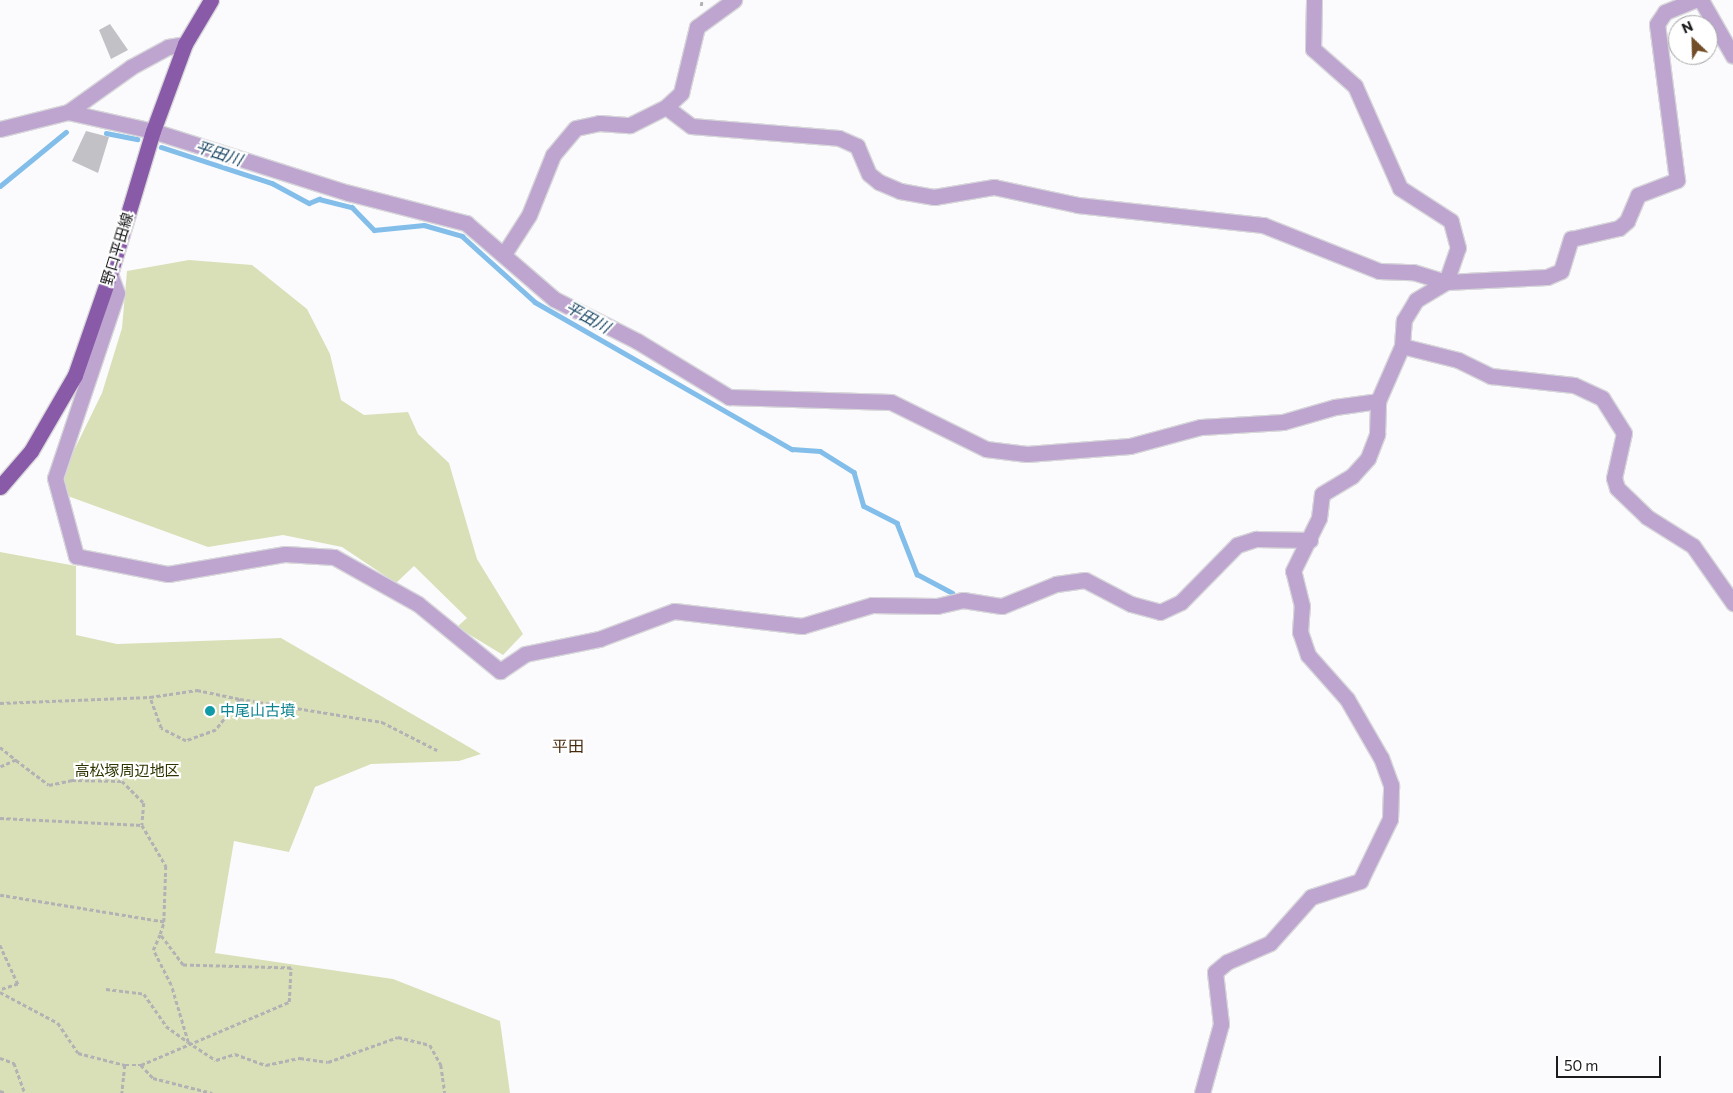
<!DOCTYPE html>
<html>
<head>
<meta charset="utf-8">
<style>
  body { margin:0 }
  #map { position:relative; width:1733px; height:1093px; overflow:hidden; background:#fbfbfe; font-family:Commissioner,"Noto Sans JP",sans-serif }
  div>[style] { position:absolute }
  .green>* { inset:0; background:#d9e0b7 }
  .stream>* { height:4.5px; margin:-2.25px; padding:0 2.25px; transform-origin:2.25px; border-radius:2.25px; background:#82bee9 }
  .building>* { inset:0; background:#c1c1c6 }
  .path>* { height:2.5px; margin-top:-1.25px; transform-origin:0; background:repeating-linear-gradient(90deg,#b2b2b5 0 4px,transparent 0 6.5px) }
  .roads { filter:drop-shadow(1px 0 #d7d7da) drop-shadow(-1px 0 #d7d7da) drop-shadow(0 1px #d7d7da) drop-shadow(0 -1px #d7d7da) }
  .minor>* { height:15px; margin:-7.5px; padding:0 7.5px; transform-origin:7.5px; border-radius:7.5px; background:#bda5d0 }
  .major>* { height:15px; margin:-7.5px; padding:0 7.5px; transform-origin:7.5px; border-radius:7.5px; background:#885aa8 }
  .dots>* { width:14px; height:14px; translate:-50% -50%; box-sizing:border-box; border:2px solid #fff; border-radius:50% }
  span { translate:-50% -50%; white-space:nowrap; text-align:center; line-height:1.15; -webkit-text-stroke:4.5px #fff; paint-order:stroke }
  .street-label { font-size:15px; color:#1b1b1d }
  .culture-label { font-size:15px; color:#0d838f }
  .left { translate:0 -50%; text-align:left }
  .park-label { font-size:15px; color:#2f3400 }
  .water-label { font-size:16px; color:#184663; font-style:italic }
  .neighbourhood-label { font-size:16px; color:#472b0d }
  .north { position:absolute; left:1668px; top:15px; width:50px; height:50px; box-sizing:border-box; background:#fff; border:1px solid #a4a4a5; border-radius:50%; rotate:336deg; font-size:14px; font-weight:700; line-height:20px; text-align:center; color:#1b1b1d }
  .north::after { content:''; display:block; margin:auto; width:18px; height:22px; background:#724d28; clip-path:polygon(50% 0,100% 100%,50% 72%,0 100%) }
  .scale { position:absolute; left:1556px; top:1056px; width:105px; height:22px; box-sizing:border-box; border:2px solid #1b1b1d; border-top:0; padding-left:6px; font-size:15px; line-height:18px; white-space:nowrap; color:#1b1b1d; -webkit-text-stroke:4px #fff; paint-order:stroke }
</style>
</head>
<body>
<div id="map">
  <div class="green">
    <i style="clip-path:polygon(189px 260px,252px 265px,307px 309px,330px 354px,341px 400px,364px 415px,408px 412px,418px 434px,449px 463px,477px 559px,523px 634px,503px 655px,457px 627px,467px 618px,414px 566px,396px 583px,342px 547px,283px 535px,208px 547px,65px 495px,62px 475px,102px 393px,122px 328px,127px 271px)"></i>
    <i style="clip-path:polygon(0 552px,76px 566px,76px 635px,117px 644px,281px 638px,481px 754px,459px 761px,371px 764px,315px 787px,289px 852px,234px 841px,215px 953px,393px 979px,500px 1021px,510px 1093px,0 1093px)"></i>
  </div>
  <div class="stream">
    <i style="left:106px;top:133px;width:32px;rotate:11deg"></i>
    <i style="left:161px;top:147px;width:117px;rotate:18deg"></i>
    <i style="left:272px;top:183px;width:42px;rotate:28.4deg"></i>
    <i style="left:309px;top:203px;width:11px;rotate:-22deg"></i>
    <i style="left:319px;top:199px;width:34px;rotate:14deg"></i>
    <i style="left:352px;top:207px;width:32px;rotate:46deg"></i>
    <i style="left:374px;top:230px;width:50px;rotate:-5.7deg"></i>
    <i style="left:424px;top:225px;width:40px;rotate:16deg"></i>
    <i style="left:462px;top:236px;width:98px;rotate:42.1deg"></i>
    <i style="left:535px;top:302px;width:296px;rotate:29.8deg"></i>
    <i style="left:792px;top:449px;width:28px;rotate:4deg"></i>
    <i style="left:820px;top:451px;width:40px;rotate:32deg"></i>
    <i style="left:854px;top:472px;width:35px;rotate:74deg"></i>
    <i style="left:864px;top:506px;width:37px;rotate:27deg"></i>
    <i style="left:897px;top:523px;width:55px;rotate:68.6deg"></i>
    <i style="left:917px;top:574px;width:40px;rotate:28deg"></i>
    <i style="left:0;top:186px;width:85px;rotate:-39.3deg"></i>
  </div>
  <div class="building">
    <i style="clip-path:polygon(110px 24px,128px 50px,111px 59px,99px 30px)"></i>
    <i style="clip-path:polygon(86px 131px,109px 137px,98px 173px,72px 161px)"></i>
  </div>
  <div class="path">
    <i style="left:701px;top:6px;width:6px;rotate:-81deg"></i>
    <i style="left:240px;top:699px;width:144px;rotate:9.2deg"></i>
    <i style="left:382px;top:722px;width:62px;rotate:27deg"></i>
    <i style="left:0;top:703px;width:150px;rotate:-2.3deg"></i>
    <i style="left:150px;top:697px;width:48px;rotate:-8.5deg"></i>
    <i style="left:197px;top:690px;width:44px;rotate:11.8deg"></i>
    <i style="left:240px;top:699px;width:39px;rotate:128deg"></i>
    <i style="left:216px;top:730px;width:32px;rotate:160deg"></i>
    <i style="left:186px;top:741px;width:28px;rotate:-153deg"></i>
    <i style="left:161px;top:728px;width:33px;rotate:-110deg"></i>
    <i style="left:0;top:747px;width:21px;rotate:39deg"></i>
    <i style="left:16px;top:760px;width:17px;rotate:156deg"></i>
    <i style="left:16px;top:760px;width:41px;rotate:37.1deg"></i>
    <i style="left:49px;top:785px;width:24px;rotate:-12deg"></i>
    <i style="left:72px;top:780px;width:50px;rotate:1.1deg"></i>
    <i style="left:122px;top:781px;width:31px;rotate:45deg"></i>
    <i style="left:144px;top:803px;width:22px;rotate:95deg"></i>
    <i style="left:0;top:818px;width:142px;rotate:2.8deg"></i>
    <i style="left:142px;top:825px;width:48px;rotate:59.7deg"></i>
    <i style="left:166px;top:866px;width:56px;rotate:92deg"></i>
    <i style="left:164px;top:922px;width:166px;rotate:-170.7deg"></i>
    <i style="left:0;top:945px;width:43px;rotate:65.2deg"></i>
    <i style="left:18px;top:984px;width:19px;rotate:162deg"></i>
    <i style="left:106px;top:989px;width:38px;rotate:7deg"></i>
    <i style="left:144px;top:994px;width:39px;rotate:55deg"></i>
    <i style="left:166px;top:1026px;width:27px;rotate:36deg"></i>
    <i style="left:188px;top:1042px;width:59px;rotate:-106.6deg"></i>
    <i style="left:171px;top:985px;width:39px;rotate:-117deg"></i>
    <i style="left:153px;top:950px;width:17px;rotate:-66deg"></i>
    <i style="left:0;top:992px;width:66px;rotate:28.1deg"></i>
    <i style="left:58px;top:1023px;width:36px;rotate:56deg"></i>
    <i style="left:78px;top:1053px;width:49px;rotate:14.3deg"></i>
    <i style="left:125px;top:1065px;width:28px;rotate:96deg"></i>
    <i style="left:188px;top:1042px;width:33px;rotate:33deg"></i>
    <i style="left:216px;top:1060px;width:20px;rotate:-18deg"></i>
    <i style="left:235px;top:1054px;width:33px;rotate:20deg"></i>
    <i style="left:266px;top:1065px;width:35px;rotate:-12deg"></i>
    <i style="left:300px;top:1058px;width:28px;rotate:8deg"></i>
    <i style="left:328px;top:1062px;width:74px;rotate:-19.7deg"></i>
    <i style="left:398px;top:1037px;width:33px;rotate:14deg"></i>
    <i style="left:430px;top:1045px;width:23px;rotate:61deg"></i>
    <i style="left:441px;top:1065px;width:28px;rotate:82deg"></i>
    <i style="left:0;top:1058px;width:15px;rotate:20deg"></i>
    <i style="left:14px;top:1063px;width:32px;rotate:70deg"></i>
    <i style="left:125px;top:1065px;width:16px"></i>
    <i style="left:141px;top:1065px;width:161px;rotate:-23.1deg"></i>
    <i style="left:289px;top:1002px;width:34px;rotate:-87deg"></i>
    <i style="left:291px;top:968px;width:108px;rotate:-178.4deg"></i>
    <i style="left:183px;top:965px;width:39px;rotate:-127deg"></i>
    <i style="left:160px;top:934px;width:13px;rotate:-72deg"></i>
    <i style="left:141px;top:1065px;width:18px;rotate:47deg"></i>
    <i style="left:153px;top:1078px;width:61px;rotate:14.3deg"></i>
    <i style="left:0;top:1091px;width:6px;rotate:18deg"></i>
  </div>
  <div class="roads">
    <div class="minor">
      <i style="left:1701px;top:0;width:64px;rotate:60.3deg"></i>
      <i style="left:666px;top:107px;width:31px;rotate:37deg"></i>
      <i style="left:691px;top:126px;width:148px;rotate:4.6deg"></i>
      <i style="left:839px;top:138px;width:20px;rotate:24deg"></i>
      <i style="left:857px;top:146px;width:30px;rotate:67deg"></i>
      <i style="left:869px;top:174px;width:13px;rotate:39deg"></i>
      <i style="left:879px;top:182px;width:23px;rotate:23deg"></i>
      <i style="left:900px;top:191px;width:35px;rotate:10deg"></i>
      <i style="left:934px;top:197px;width:61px;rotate:-9.5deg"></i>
      <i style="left:994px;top:187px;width:86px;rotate:12.1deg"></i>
      <i style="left:1078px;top:205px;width:186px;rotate:6.2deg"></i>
      <i style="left:1263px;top:225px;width:125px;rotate:21.6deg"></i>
      <i style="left:1379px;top:271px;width:34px;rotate:2deg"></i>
      <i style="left:1413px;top:272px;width:34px;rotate:17deg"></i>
      <i style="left:1446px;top:282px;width:101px;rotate:-2.8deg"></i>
      <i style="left:1547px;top:277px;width:15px;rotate:-23deg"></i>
      <i style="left:1561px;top:271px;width:34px;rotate:-73deg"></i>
      <i style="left:1571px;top:239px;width:49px;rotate:-12.9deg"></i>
      <i style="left:1619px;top:228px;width:11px;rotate:-41deg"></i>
      <i style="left:1627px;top:221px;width:28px;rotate:-67deg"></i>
      <i style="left:1638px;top:195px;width:42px;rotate:-21deg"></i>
      <i style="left:1677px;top:180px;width:157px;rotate:-97.3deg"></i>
      <i style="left:1657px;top:24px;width:14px;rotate:-56deg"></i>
      <i style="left:1665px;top:12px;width:31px;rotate:-22deg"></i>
      <i style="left:68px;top:112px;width:87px;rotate:12.6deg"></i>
      <i style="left:153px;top:131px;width:206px;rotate:17.6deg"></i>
      <i style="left:349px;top:193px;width:121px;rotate:14.4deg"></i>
      <i style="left:466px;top:223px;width:116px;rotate:40.8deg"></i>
      <i style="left:554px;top:299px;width:93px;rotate:26.8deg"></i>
      <i style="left:637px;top:341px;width:108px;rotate:31.3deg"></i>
      <i style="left:729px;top:397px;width:162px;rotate:1.8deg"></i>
      <i style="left:891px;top:402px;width:106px;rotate:26.3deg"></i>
      <i style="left:986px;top:449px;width:41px;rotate:7deg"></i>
      <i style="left:1027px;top:454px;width:103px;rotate:-4.4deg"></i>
      <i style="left:1130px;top:446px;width:73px;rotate:-15deg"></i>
      <i style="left:1201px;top:427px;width:82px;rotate:-3.5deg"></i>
      <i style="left:1283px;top:422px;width:54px;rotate:-16.1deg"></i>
      <i style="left:1335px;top:407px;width:43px;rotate:-7.9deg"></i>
      <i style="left:0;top:129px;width:70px;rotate:-14deg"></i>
      <i style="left:68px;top:112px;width:77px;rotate:-35.5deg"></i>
      <i style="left:131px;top:67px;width:42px;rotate:-28.4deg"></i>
      <i style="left:168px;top:47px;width:17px;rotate:-10deg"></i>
      <i style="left:504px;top:254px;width:46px;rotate:-57.3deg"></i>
      <i style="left:529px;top:215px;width:65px;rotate:-68.2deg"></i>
      <i style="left:553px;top:155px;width:35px;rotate:-50deg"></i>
      <i style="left:576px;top:128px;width:24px;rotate:-12deg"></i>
      <i style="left:599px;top:123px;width:31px;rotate:4deg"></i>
      <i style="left:630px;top:125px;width:40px;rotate:-26.6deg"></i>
      <i style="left:666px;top:107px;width:21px;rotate:-43deg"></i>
      <i style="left:681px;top:93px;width:68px;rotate:-76.4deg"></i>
      <i style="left:697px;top:27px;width:46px;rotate:-36.1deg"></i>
      <i style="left:110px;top:274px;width:20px;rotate:70deg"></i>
      <i style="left:117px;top:293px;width:195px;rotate:108.5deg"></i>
      <i style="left:55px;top:478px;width:81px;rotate:74.9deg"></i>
      <i style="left:76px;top:556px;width:94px;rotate:11.1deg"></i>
      <i style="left:168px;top:574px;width:119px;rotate:-9.7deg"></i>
      <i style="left:285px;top:554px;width:49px;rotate:3.5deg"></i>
      <i style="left:334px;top:557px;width:96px;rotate:29.2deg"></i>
      <i style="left:418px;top:604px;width:106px;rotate:39.3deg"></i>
      <i style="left:500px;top:671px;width:30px;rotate:-34deg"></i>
      <i style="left:525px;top:654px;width:76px;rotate:-11.5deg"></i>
      <i style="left:599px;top:639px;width:80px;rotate:-20.5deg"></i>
      <i style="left:674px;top:611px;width:129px;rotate:6.7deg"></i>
      <i style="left:802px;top:626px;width:73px;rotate:-16.7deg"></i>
      <i style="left:872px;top:605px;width:65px;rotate:0.9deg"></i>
      <i style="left:937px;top:606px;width:27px;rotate:-13deg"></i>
      <i style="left:963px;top:600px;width:39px;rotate:9deg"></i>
      <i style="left:1002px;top:606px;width:58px;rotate:-22.2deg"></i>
      <i style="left:1056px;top:584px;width:29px;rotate:-8deg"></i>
      <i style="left:1085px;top:580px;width:52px;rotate:27.6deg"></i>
      <i style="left:1131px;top:604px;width:30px;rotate:15deg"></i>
      <i style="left:1160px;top:612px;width:23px;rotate:-25deg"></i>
      <i style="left:1181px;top:602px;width:80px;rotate:-45.5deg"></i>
      <i style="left:1237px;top:545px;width:20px;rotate:-18deg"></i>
      <i style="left:1256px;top:539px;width:54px;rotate:1.1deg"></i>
      <i style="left:1402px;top:346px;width:58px;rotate:14deg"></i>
      <i style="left:1458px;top:360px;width:37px;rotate:26deg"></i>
      <i style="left:1491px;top:376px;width:83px;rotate:6.2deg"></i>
      <i style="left:1574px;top:385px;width:31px;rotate:25deg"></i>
      <i style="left:1602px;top:398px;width:41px;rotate:57.8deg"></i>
      <i style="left:1624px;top:433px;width:46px;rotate:102.5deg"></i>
      <i style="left:1614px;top:478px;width:10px;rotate:73deg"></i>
      <i style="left:1617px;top:488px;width:42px;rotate:44deg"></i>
      <i style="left:1647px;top:517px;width:54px;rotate:32.2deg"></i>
      <i style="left:1693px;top:546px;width:70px;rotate:54.9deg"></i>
      <i style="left:1202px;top:1093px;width:72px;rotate:-74.6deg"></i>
      <i style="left:1221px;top:1024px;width:52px;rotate:-96.6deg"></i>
      <i style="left:1215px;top:972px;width:16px;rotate:-40deg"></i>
      <i style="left:1227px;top:962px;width:47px;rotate:-23.8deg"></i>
      <i style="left:1270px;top:943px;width:62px;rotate:-48.3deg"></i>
      <i style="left:1311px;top:897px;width:52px;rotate:-18.1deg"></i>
      <i style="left:1360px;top:881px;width:69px;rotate:-64.2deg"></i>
      <i style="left:1390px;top:819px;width:34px;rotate:-88deg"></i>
      <i style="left:1391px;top:785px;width:29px;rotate:-110deg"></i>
      <i style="left:1381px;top:758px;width:68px;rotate:-120deg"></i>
      <i style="left:1347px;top:699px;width:59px;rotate:-131.6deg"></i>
      <i style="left:1308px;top:655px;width:24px;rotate:-109deg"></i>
      <i style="left:1300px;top:632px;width:26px;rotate:-86deg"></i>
      <i style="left:1302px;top:606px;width:36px;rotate:-104deg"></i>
      <i style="left:1293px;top:571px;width:59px;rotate:-63.9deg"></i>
      <i style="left:1319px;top:518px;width:24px;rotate:-83deg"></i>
      <i style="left:1322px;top:494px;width:35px;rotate:-31deg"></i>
      <i style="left:1352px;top:476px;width:24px;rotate:-48deg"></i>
      <i style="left:1368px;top:458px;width:26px;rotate:-69deg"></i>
      <i style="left:1377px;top:434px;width:33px;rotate:-88deg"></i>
      <i style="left:1378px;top:401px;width:60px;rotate:-66.4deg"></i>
      <i style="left:1402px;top:346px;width:26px;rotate:-86deg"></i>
      <i style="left:1404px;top:320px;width:23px;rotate:-59deg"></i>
      <i style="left:1416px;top:300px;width:35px;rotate:-31deg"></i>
      <i style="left:1446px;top:282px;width:36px;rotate:-71deg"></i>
      <i style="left:1458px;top:248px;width:28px;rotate:-105deg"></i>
      <i style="left:1451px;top:221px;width:61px;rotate:-147.1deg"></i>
      <i style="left:1400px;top:188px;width:111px;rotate:-113.8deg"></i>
      <i style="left:1355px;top:86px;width:56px;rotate:-138.6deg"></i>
      <i style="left:1313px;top:49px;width:49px;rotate:-88.8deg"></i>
    </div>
    <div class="major">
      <i style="left:0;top:487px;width:48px;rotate:-49.3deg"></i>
      <i style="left:31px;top:451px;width:88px;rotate:-59.9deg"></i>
      <i style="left:75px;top:375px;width:107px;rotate:-70.9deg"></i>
      <i style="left:110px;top:274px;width:149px;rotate:-73.3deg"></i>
      <i style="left:153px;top:131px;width:93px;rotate:-69.8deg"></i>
      <i style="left:185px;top:44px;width:51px;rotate:-59.4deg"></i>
    </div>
  </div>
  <div class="dots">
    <i style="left:210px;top:711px;background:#0f9aa8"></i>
  </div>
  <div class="street-label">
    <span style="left:117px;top:249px;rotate:-73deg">野口平田線</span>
  </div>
  <div class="culture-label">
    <span class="left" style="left:220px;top:711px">中尾山古墳</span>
  </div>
  <div class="park-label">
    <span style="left:127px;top:771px">高松塚周辺地区</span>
  </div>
  <div class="water-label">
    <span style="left:219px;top:153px;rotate:18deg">平田川</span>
    <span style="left:588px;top:317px;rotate:29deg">平田川</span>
  </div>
  <div class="neighbourhood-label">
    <span style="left:568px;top:746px">平田</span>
  </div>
  <div class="north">N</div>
  <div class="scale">50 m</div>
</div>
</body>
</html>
